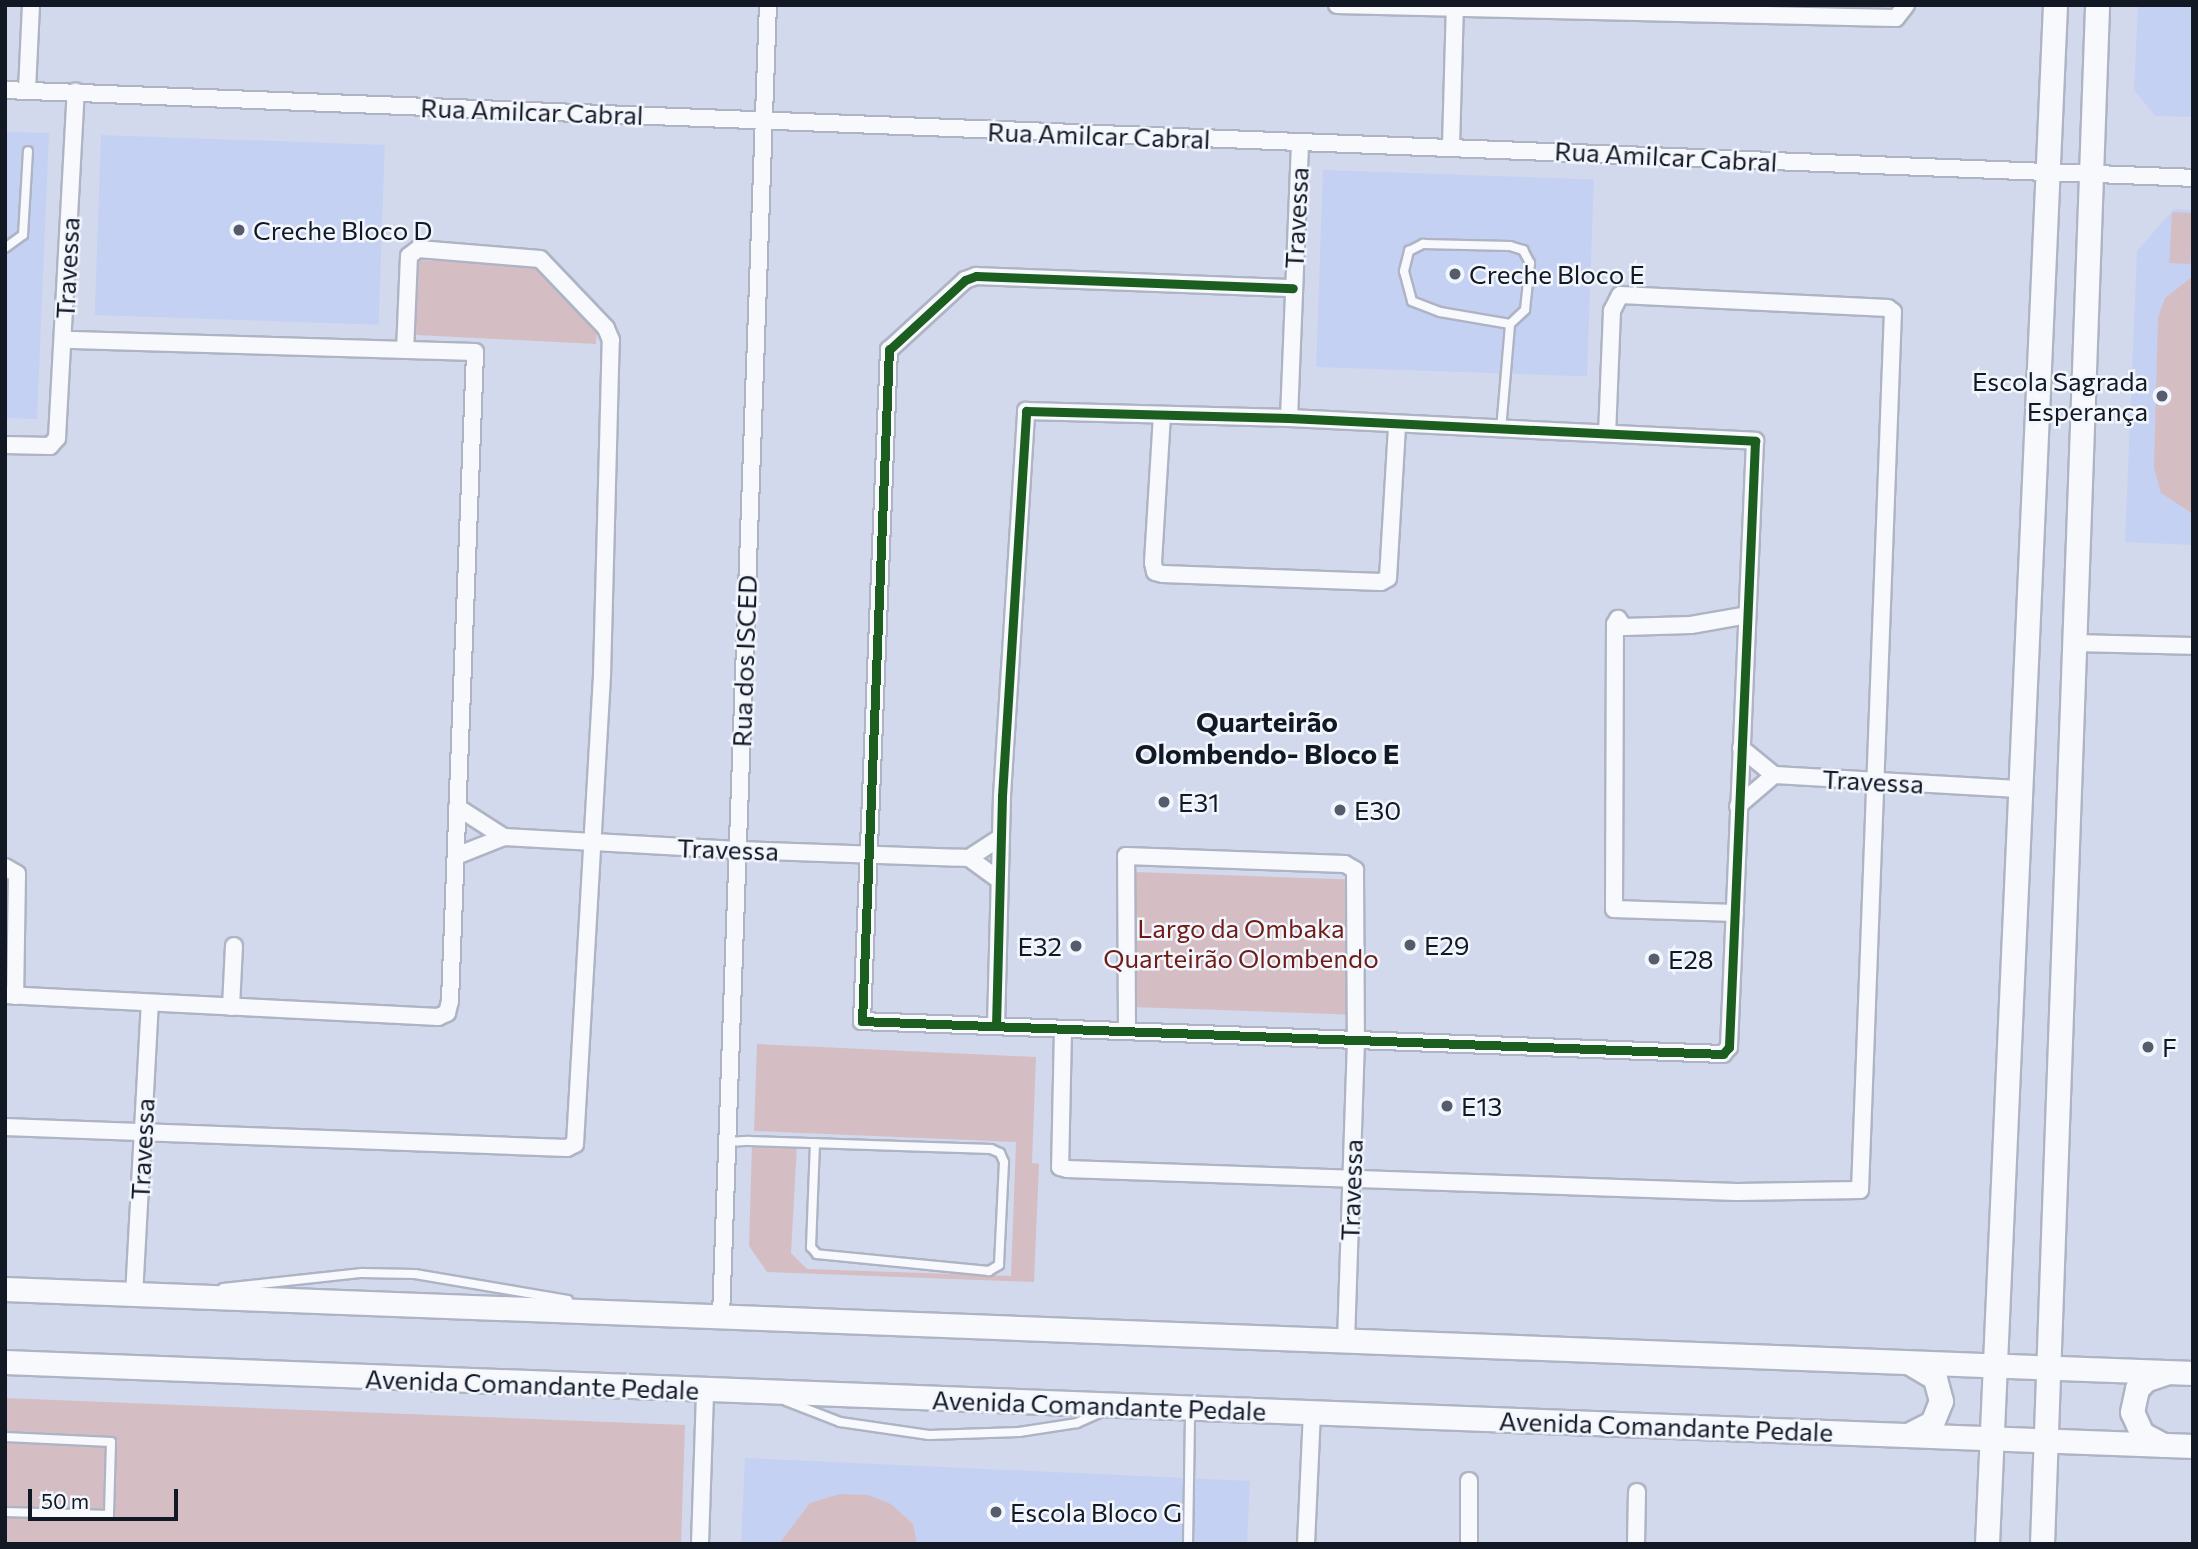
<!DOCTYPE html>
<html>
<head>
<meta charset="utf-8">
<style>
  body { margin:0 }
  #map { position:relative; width:2198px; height:1549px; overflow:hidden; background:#d2d9ed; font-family:Commissioner,sans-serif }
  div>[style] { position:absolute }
  .built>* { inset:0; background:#c5d1f2; transform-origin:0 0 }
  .green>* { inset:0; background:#d5bec3; transform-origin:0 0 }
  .roads { filter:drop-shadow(2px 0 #aeb4c3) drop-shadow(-2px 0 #aeb4c3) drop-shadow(0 2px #aeb4c3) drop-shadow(0 -2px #aeb4c3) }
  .lane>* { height:8px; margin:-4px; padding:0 4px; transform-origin:4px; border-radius:4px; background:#f8f9fc }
  .street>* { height:16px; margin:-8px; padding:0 8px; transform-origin:8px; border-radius:8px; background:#f8f9fc }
  .secondary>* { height:23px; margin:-11.5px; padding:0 11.5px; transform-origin:11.5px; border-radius:11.5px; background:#f8f9fc }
  .cycleway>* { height:9px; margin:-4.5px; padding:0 4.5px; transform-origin:4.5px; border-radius:4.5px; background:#1b5e20 }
  .dots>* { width:19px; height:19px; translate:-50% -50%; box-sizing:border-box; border:4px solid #f2f6fd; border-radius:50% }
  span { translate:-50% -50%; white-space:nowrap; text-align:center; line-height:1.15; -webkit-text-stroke:5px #f2f6fd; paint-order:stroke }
  .street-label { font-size:26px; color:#131825 }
  .poi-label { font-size:26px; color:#131825 }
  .left { translate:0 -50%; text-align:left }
  .right { translate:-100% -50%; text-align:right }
  .park-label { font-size:26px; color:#6f1b16 }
  .neighbourhood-label { font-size:28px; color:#131825; font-weight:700 }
  .frame { position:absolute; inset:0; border:7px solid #131825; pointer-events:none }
  .scale { position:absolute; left:28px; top:1489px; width:150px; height:32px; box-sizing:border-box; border:4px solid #131825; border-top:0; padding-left:9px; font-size:21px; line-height:24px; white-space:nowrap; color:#131825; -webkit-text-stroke:5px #f2f6fd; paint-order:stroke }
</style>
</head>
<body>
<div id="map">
  <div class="built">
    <i style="clip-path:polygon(2138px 5px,2193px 5px,2193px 117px,2155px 116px,2134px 90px)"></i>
    <i style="clip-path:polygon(5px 132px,49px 133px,37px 419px,5px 418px)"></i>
    <i style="left:101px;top:135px;width:284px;height:180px;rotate:2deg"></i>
    <i style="left:1323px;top:170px;width:271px;height:197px;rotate:2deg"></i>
    <i style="clip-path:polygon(2174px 209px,2193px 210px,2193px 545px,2125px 542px,2137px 251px)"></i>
    <i style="clip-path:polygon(745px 1458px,1250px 1481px,1247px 1544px,741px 1544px)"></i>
  </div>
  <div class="green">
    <i style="left:2172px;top:212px;width:21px;height:51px;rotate:3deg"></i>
    <i style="clip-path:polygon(416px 260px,535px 264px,597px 328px,596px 344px,417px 335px,411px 330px)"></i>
    <i style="clip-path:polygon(2193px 276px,2193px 514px,2161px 493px,2154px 468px,2158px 318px,2165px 298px)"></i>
    <i style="left:1136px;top:872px;width:215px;height:135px;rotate:2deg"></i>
    <i style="clip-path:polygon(757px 1044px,1036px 1057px,1032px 1163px,1039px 1164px,1034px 1282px,767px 1272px,749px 1246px,752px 1143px,797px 1145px,791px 1253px,807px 1269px,1011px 1276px,1016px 1142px,754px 1131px)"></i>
    <i style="clip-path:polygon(5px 1398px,685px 1425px,681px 1544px,5px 1544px)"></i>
    <i style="clip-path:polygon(840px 1494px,868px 1495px,891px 1504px,913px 1524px,917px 1544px,779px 1544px,810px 1503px)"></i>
  </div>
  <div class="roads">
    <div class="lane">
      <i style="left:1423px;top:244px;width:87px;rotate:1.3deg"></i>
      <i style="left:1510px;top:246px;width:14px;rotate:17deg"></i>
      <i style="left:1523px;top:250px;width:15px;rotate:62deg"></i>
      <i style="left:1530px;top:263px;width:47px;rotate:96.1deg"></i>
      <i style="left:1525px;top:310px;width:21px;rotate:137deg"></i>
      <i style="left:1510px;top:324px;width:71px;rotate:-170.3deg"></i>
      <i style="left:1440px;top:312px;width:30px;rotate:-159deg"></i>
      <i style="left:1412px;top:301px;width:31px;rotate:-105deg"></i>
      <i style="left:1404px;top:271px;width:21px;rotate:-76deg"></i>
      <i style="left:1409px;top:251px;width:16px;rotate:-27deg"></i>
      <i style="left:5px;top:248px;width:22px;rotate:-36deg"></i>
      <i style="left:23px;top:235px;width:84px;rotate:-86.6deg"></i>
      <i style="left:1501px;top:430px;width:106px;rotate:-85.1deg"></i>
      <i style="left:727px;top:1142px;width:22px;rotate:-3deg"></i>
      <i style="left:749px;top:1141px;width:242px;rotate:1.9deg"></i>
      <i style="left:991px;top:1149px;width:10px;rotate:24deg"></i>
      <i style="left:1000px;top:1153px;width:10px;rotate:66deg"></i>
      <i style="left:1004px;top:1162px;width:103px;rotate:92.8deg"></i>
      <i style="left:999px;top:1265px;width:12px;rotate:149deg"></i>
      <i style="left:989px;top:1271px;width:173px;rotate:-174.4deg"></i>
      <i style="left:817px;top:1254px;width:9px;rotate:-131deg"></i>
      <i style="left:811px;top:1247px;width:104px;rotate:-87.8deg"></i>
      <i style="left:223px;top:1288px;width:140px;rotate:-6.2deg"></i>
      <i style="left:362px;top:1273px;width:53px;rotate:1.1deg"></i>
      <i style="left:415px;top:1274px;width:155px;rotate:9.6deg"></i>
      <i style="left:786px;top:1401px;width:58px;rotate:21.3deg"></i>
      <i style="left:840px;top:1422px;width:90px;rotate:8.3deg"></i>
      <i style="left:929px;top:1435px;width:90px;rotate:-1.9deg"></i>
      <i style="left:1019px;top:1432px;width:59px;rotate:-8.8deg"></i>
      <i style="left:1077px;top:1423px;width:30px;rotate:-24deg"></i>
      <i style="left:5px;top:1437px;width:106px;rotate:2.7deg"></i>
      <i style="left:111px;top:1442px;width:73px;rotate:91.6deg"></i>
      <i style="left:109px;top:1515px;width:104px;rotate:-178.3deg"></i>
      <i style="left:1188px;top:1544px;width:134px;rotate:-89.1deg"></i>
    </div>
    <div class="street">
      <i style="left:1337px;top:5px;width:559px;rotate:1.33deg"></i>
      <i style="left:1896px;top:18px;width:16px;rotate:-52deg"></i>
      <i style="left:5px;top:90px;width:2190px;rotate:2.3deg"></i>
      <i style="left:27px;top:90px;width:85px;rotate:-87.3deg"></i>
      <i style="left:1451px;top:146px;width:141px;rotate:-88.4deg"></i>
      <i style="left:1162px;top:415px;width:148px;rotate:93.5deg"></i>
      <i style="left:1153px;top:563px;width:9px;rotate:77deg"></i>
      <i style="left:1155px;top:572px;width:8px;rotate:14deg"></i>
      <i style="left:1163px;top:574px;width:218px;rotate:2.1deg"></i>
      <i style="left:1381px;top:582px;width:8px;rotate:-30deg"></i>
      <i style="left:1388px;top:578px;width:152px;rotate:-86.6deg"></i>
      <i style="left:1289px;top:418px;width:275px;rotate:-87.7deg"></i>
      <i style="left:5px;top:445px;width:45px;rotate:1.3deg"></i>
      <i style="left:50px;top:446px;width:11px;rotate:-49deg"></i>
      <i style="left:57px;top:438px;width:347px;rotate:-86.9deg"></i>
      <i style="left:2073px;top:643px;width:120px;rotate:1.4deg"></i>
      <i style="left:1741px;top:748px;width:43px;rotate:39.3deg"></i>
      <i style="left:1738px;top:806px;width:48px;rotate:-40.7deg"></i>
      <i style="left:1774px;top:775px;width:245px;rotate:3.3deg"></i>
      <i style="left:457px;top:807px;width:56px;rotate:32.6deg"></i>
      <i style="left:504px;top:837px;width:234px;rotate:3.2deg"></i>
      <i style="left:738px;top:850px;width:231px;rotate:2deg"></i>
      <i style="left:969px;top:858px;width:38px;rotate:-33deg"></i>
      <i style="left:456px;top:856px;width:52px;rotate:-21.6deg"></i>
      <i style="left:969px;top:858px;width:37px;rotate:36deg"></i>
      <i style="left:5px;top:867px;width:14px;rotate:30deg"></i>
      <i style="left:17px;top:874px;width:122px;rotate:90.9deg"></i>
      <i style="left:1735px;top:913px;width:121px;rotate:-178.1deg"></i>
      <i style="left:1614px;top:909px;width:285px;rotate:-89.8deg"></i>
      <i style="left:1615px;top:624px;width:6px;rotate:-59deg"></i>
      <i style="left:1618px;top:619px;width:10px;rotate:53deg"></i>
      <i style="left:1624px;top:627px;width:67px;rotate:-1.7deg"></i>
      <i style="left:1691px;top:625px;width:57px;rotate:-10.1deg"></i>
      <i style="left:5px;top:995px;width:434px;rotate:2.9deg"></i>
      <i style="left:438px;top:1017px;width:10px;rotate:-24deg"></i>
      <i style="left:447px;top:1013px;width:12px;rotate:-76deg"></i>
      <i style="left:450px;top:1001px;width:649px;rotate:-87.79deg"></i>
      <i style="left:475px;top:352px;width:411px;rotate:-178.3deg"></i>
      <i style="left:231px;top:1007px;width:61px;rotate:-87.2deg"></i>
      <i style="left:996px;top:1026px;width:230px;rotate:-88.5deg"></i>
      <i style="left:1002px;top:796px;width:386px;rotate:-86.4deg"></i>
      <i style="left:1026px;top:411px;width:263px;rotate:1.5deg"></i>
      <i style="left:1289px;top:418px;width:467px;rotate:2.8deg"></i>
      <i style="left:1755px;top:441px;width:607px;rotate:92.46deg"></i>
      <i style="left:1729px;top:1047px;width:9px;rotate:131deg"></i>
      <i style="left:1723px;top:1054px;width:862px;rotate:-177.81deg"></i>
      <i style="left:862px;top:1021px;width:672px;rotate:-87.7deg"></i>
      <i style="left:889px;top:350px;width:103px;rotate:-42.6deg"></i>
      <i style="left:965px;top:280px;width:12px;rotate:-20deg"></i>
      <i style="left:976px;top:276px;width:317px;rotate:2.2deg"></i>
      <i style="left:1063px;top:1029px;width:138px;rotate:91.2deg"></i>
      <i style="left:1060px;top:1167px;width:7px;rotate:16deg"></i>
      <i style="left:1067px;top:1169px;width:670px;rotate:1.97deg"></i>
      <i style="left:1737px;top:1192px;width:123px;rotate:-0.9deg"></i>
      <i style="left:1860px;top:1190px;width:879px;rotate:-87.85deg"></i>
      <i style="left:1893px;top:312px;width:6px;rotate:-141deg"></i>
      <i style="left:1888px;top:308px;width:268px;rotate:-177.2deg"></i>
      <i style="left:1620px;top:295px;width:18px;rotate:117deg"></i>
      <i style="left:1612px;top:311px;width:122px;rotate:92.3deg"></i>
      <i style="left:1127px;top:1031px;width:175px;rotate:-90.3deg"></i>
      <i style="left:1126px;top:856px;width:219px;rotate:2.1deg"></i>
      <i style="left:1345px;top:864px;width:12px;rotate:31deg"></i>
      <i style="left:1355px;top:870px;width:170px;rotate:89.7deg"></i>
      <i style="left:1356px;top:1040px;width:299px;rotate:91.9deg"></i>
      <i style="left:5px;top:1127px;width:562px;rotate:2.14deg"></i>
      <i style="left:567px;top:1148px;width:9px;rotate:-27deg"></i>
      <i style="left:575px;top:1144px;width:470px;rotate:-86.7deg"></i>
      <i style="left:602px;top:675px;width:335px;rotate:-88.5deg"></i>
      <i style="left:611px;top:340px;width:13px;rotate:-113deg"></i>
      <i style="left:606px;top:328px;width:95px;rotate:-133.7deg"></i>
      <i style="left:540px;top:259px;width:122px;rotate:-175.3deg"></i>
      <i style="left:418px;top:249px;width:11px;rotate:142deg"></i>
      <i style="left:409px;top:256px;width:94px;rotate:92.4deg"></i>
      <i style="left:134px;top:1296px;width:293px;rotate:-86.9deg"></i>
      <i style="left:721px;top:1317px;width:1313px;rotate:-87.95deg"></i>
      <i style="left:700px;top:1544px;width:152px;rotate:-88.1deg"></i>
      <i style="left:1306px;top:1544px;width:131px;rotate:-87.4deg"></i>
      <i style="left:1469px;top:1544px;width:63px;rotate:-90deg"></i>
      <i style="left:1636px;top:1544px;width:52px;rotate:-88.9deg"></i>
    </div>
    <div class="secondary">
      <i style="left:5px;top:1289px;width:2190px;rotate:2.2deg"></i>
      <i style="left:5px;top:1362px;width:2190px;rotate:2.2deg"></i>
      <i style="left:1908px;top:1435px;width:27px;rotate:-27deg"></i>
      <i style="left:1932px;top:1423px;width:24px;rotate:-68deg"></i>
      <i style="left:1941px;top:1401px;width:24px;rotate:-105deg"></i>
      <i style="left:1935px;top:1378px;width:29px;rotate:-149deg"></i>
      <i style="left:2163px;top:1445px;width:24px;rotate:-152deg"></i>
      <i style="left:2142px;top:1434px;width:24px;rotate:-114deg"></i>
      <i style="left:2132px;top:1412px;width:24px;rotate:-78deg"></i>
      <i style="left:2137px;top:1389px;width:12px;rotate:-48deg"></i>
      <i style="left:2145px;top:1380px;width:21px;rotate:-19deg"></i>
      <i style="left:1987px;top:1544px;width:1541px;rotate:-87.47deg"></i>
      <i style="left:2042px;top:1544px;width:1540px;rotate:-87.95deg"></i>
    </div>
  </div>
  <div class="cycleway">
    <i style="left:996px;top:1026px;width:230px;rotate:-88.5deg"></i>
    <i style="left:1002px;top:796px;width:386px;rotate:-86.4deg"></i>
    <i style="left:1026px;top:411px;width:263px;rotate:1.5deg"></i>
    <i style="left:1289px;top:418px;width:467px;rotate:2.8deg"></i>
    <i style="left:1755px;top:441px;width:607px;rotate:92.46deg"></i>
    <i style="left:1729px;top:1047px;width:9px;rotate:131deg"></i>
    <i style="left:1723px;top:1054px;width:862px;rotate:-177.81deg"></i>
    <i style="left:862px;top:1021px;width:672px;rotate:-87.7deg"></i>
    <i style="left:889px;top:350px;width:103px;rotate:-42.6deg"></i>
    <i style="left:965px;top:280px;width:12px;rotate:-20deg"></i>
    <i style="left:976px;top:276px;width:317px;rotate:2.2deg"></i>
  </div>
  <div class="dots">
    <i style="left:239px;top:230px;background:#565c6b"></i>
    <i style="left:1455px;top:274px;background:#565c6b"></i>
    <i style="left:2162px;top:396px;background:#565c6b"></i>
    <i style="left:1164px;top:802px;background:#565c6b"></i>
    <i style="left:1340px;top:810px;background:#565c6b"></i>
    <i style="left:1410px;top:945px;background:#565c6b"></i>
    <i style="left:1076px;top:946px;background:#565c6b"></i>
    <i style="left:1654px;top:959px;background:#565c6b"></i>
    <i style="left:2148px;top:1047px;background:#565c6b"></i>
    <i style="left:1447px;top:1106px;background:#565c6b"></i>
    <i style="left:996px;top:1512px;background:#565c6b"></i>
  </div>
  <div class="street-label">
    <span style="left:532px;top:111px;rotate:2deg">Rua Amilcar Cabral</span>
    <span style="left:1099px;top:135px;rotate:2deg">Rua Amilcar Cabral</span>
    <span style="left:1666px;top:156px;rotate:3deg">Rua Amilcar Cabral</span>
    <span style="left:1296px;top:218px;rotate:-87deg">Travessa</span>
    <span style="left:67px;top:268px;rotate:-87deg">Travessa</span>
    <span style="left:744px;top:661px;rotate:-88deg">Rua dos ISCED</span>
    <span style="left:1873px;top:781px;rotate:3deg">Travessa</span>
    <span style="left:728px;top:849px;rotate:2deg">Travessa</span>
    <span style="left:142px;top:1149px;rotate:-87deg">Travessa</span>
    <span style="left:1351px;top:1190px;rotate:-88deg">Travessa</span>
    <span style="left:532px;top:1384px;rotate:2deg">Avenida Comandante Pedale</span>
    <span style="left:1099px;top:1405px;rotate:2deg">Avenida Comandante Pedale</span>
    <span style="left:1666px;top:1426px;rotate:2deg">Avenida Comandante Pedale</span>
  </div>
  <div class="poi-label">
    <span class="left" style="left:253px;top:230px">Creche Bloco D</span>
    <span class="left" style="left:1469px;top:274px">Creche Bloco E</span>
    <span class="right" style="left:2148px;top:396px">Escola Sagrada<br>Esperança</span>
    <span class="left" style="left:1178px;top:802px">E31</span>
    <span class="left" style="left:1354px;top:810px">E30</span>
    <span class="left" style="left:1424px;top:945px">E29</span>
    <span class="right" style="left:1062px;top:946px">E32</span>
    <span class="left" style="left:1668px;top:959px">E28</span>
    <span class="left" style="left:2162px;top:1047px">F</span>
    <span class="left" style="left:1461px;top:1106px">E13</span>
    <span class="left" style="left:1010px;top:1512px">Escola Bloco G</span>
  </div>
  <div class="park-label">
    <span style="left:1241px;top:943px">Largo da Ombaka<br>Quarteirão Olombendo</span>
  </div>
  <div class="neighbourhood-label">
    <span style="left:1267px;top:737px">Quarteirão<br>Olombendo- Bloco E</span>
  </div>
  <div class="frame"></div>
  <div class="scale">50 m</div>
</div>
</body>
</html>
